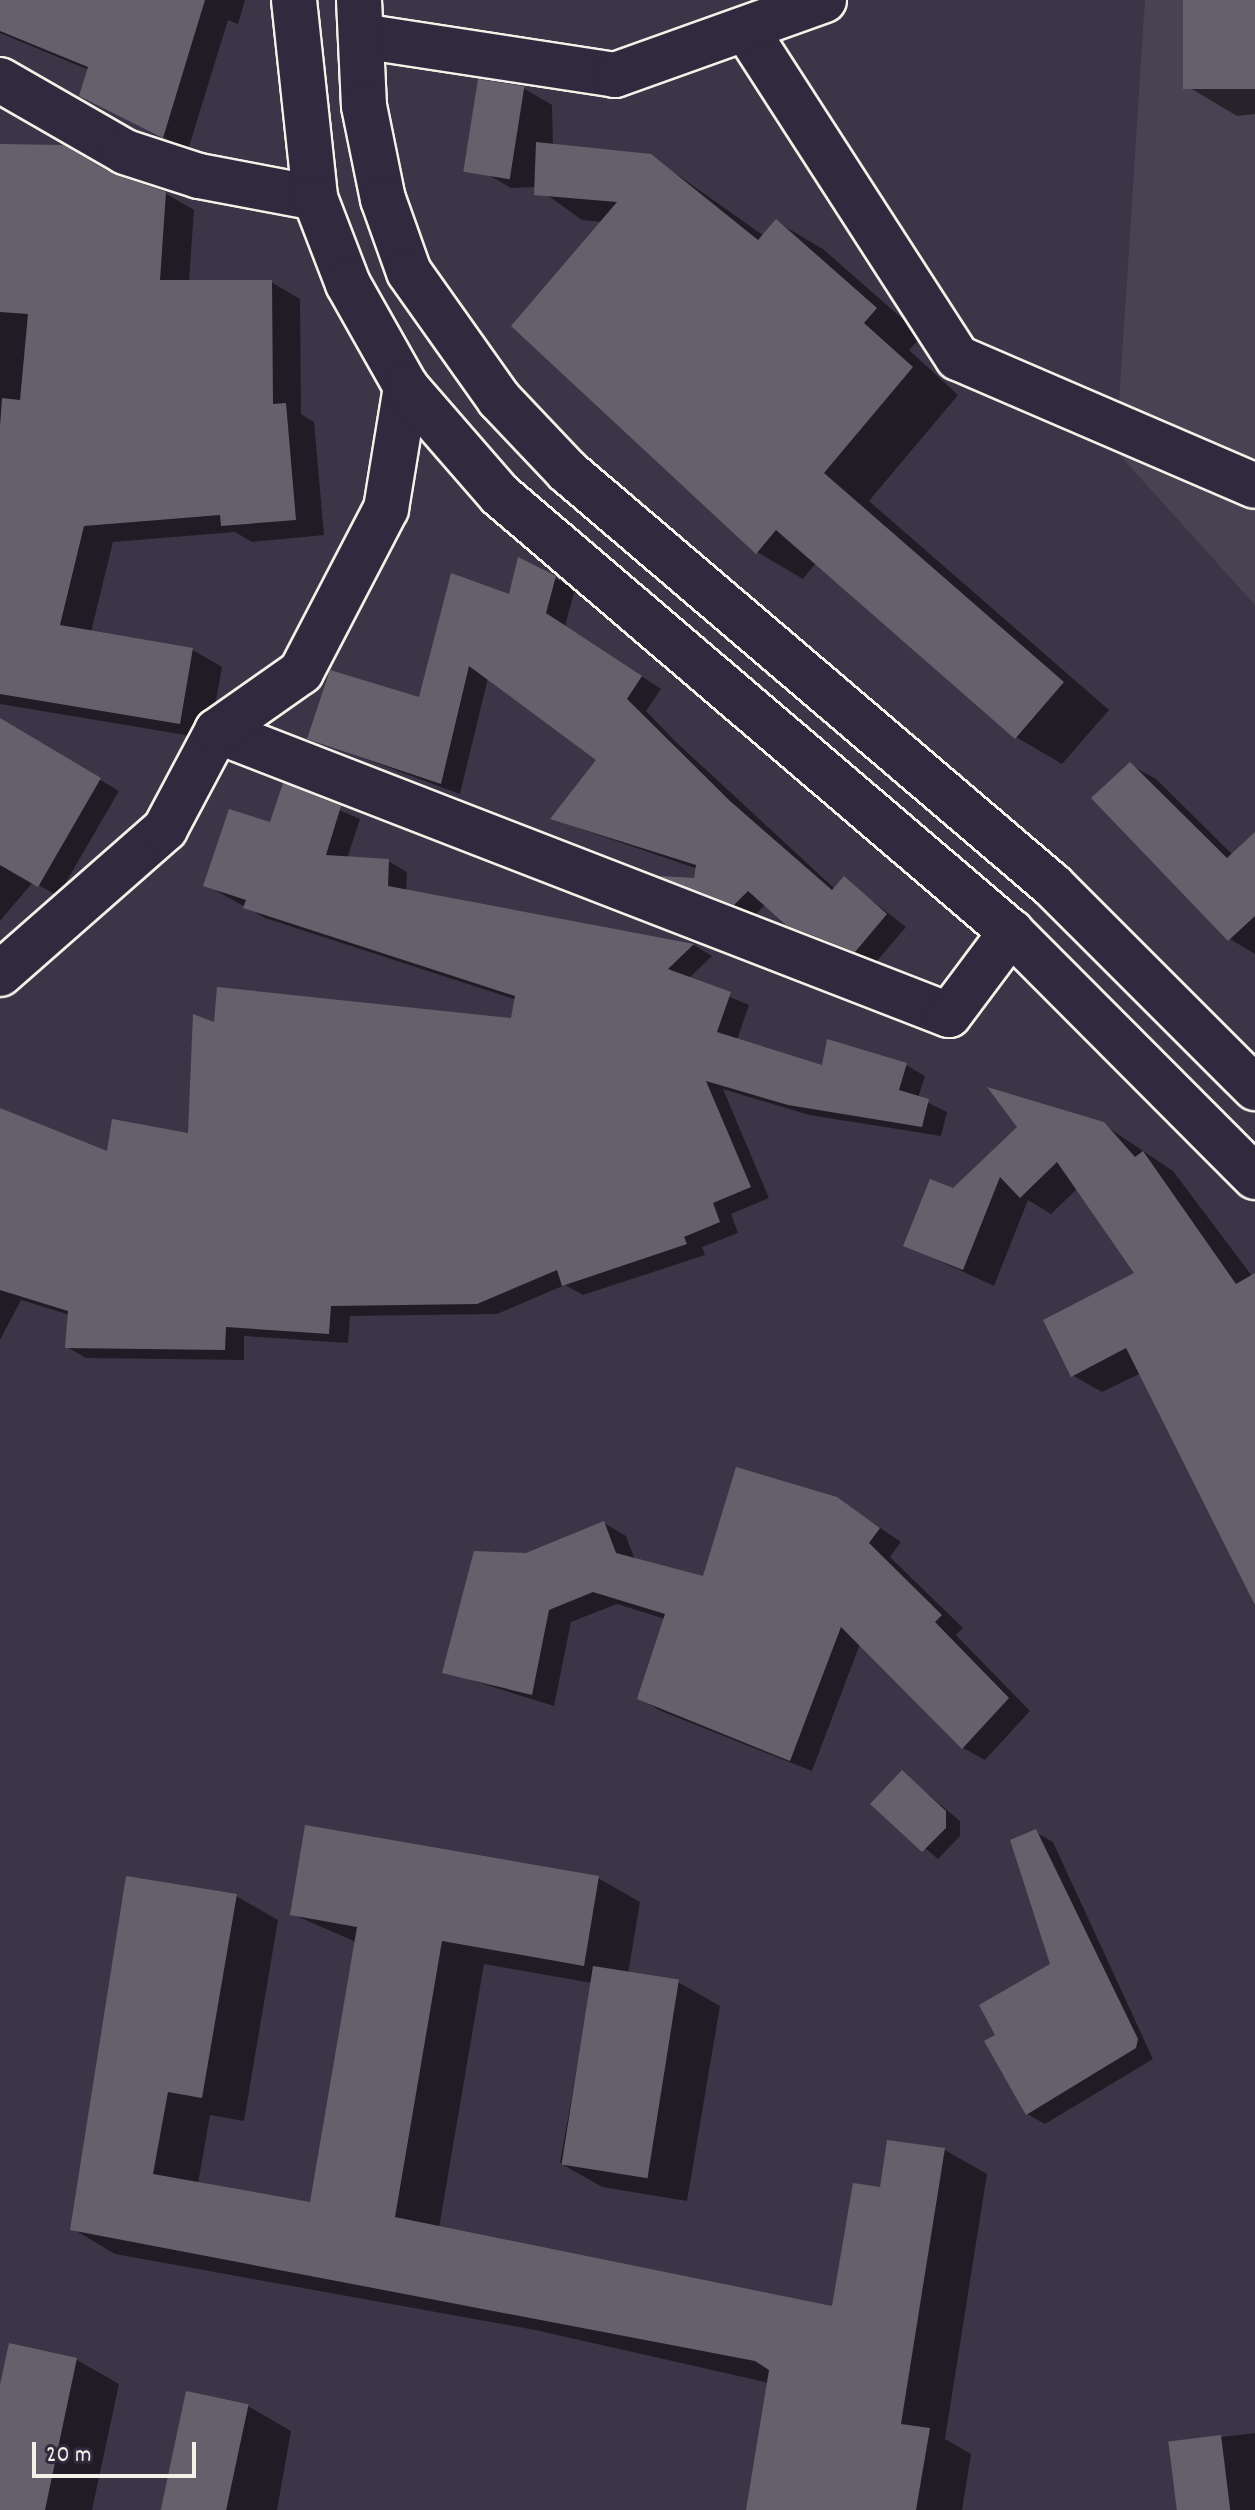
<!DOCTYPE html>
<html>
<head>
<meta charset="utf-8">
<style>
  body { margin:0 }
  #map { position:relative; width:1255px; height:2510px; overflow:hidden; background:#3b3647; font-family:Dekko,sans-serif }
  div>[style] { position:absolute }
  .built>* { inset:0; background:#484352 }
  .shadow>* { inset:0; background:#0007 }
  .building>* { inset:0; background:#65616c; transform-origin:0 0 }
  .roads { filter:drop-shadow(2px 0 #f4f1e8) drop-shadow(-2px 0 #f4f1e8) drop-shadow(0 2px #f4f1e8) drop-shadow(0 -2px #f4f1e8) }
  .minor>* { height:44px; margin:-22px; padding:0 22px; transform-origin:22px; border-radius:22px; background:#2f2a3d }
  .major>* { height:44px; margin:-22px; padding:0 22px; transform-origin:22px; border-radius:22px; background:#2f2a3d }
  span { translate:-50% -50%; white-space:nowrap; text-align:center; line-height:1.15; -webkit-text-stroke:6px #2f2a3d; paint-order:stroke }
  .scale { position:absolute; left:32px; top:2442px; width:164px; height:36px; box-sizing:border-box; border:4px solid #f4f1e8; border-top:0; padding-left:10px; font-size:24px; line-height:28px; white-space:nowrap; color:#f4f1e8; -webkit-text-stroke:6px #2f2a3d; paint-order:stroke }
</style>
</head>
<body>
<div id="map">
  <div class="built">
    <i style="clip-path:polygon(1145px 0,1255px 0,1255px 605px,1116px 451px)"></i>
  </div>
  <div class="shadow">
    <i style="clip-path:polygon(0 0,245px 0,238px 24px,228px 20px,188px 150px,81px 95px,89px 70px,0 33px)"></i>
    <i style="clip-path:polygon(1185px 0,1255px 0,1255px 114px,1237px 116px,1190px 88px)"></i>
    <i style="clip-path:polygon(523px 88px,552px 105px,553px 145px,651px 156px,764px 236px,777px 222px,823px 249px,922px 336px,909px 350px,958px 395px,869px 501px,1109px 710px,1062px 764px,1016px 737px,816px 563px,803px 579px,757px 552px,602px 222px,582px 220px,536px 187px,511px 188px,482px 171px)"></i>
    <i style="clip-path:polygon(0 145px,165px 193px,194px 210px,189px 282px,271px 282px,300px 299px,301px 414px,314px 422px,324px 535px,252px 542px,235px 532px,113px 542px,91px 632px,193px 650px,222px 667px,209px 739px,0 704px)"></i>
    <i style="clip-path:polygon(520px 559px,575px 589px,565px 626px,661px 689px,646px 711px,676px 742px,835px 889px,844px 879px,906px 927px,876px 962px,808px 936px,766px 904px,755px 915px,667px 878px,696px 880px,698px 869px,552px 819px,599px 760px,488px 678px,460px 794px,309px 738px,421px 699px,510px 597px)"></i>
    <i style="clip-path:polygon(0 720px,119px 791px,58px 896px,33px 882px,0 921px)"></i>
    <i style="clip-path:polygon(1130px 765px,1156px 779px,1233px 855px,1255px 838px,1255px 954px,1230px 939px)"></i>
    <i style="clip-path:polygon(284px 786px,360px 819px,347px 859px,388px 861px,407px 872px,406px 892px,694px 945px,712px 956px,688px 979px,749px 1005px,737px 1040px,824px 1068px,906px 1065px,925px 1076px,918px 1098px,947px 1112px,941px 1136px,809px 1115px,723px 1089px,769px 1198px,731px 1214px,738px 1233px,702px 1247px,705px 1255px,583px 1295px,565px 1285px,497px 1314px,350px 1316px,348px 1343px,244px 1336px,244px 1360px,86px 1358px,67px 1347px,70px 1315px,21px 1300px,0 1340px,0 1110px,108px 1154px,190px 1135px,216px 1025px,512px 1020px,517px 1000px,265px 918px,206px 885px,272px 825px)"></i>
    <i style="clip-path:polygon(1103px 1124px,1173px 1171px,1255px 1280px,1255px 1589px,1141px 1373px,1102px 1392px,1072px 1375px,1137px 1274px,1078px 1188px,1051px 1214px,1028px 1200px,994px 1286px,905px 1245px,954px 1190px)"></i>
    <i style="clip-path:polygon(836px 1498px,901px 1542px,890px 1557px,963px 1628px,956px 1635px,1030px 1711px,985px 1760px,963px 1748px,860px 1644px,812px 1771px,661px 1711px,639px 1698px,665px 1619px,617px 1604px,571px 1622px,554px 1706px,445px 1672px,526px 1555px,604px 1523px,626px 1536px,635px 1560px,704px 1579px)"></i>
    <i style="clip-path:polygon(903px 1773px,960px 1821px,960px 1836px,938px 1859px,873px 1804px)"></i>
    <i style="clip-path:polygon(1035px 1832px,1053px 1842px,1153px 2059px,1045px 2124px,1027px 2114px,997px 2036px,1053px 1965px)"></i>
    <i style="clip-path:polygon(598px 1878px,640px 1902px,628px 1974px,678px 1982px,720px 2006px,687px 2201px,602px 2187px,560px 2163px,592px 1983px,484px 1964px,439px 2228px,834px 2308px,882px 2189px,945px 2150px,987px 2174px,945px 2439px,971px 2454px,962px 2510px,748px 2510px,769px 2383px,535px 2330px,115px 2254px,73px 2229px,236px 1896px,278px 1920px,244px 2121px,210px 2115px,198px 2184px,312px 2204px,356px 1942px,292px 1914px)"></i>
    <i style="clip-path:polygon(10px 2346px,77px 2360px,119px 2384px,92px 2510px,0 2510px,0 2394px)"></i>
    <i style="clip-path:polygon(248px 2406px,291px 2431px,277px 2510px,162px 2510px)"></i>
    <i style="clip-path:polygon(1255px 2433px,1255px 2510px,1178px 2510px,1170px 2443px)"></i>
  </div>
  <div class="building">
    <i style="clip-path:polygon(0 0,205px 0,163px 138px,79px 96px,88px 67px,0 31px)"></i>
    <i style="left:1183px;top:0;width:72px;height:89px"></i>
    <i style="left:478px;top:79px;width:47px;height:94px;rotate:9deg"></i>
    <i style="clip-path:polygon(536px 142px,651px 154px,758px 240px,776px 219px,877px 308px,864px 323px,913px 367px,824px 473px,1064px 682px,1015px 739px,776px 530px,756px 554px,511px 326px,617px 202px,534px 195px)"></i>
    <i style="clip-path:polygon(0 144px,63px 145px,113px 174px,166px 192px,160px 280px,272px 280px,273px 404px,286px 403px,296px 520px,221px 526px,220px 515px,84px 526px,60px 625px,193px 648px,180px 724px,0 694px,0 426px,2px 398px,20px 400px,28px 314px,0 312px)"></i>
    <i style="clip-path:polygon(518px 557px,556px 576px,546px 613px,642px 676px,627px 699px,730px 801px,832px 890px,844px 876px,887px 914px,855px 952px,786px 925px,748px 891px,734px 905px,659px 876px,694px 878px,696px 865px,550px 819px,596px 760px,469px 666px,441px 784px,307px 739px,330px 670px,419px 697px,451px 573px,509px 594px)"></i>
    <i style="clip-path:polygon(0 718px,101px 778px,38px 887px,0 865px)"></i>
    <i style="clip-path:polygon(1130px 762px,1227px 858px,1255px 832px,1255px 916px,1228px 941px,1091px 798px)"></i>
    <i style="clip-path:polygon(283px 783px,341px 806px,326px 855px,389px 859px,388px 886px,694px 944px,668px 969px,731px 992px,717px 1032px,822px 1065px,827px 1039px,907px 1063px,899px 1090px,929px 1099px,922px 1127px,788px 1105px,706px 1081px,751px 1187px,713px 1203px,720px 1222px,684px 1237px,687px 1244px,562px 1286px,557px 1270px,477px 1304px,331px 1306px,329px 1334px,226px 1327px,225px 1350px,65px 1348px,68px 1311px,0 1290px,0 1108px,107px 1151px,112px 1119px,188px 1133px,193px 1014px,214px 1022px,217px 987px,511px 1018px,515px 996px,243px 908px,246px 900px,203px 886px,229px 809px,270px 822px)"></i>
    <i style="clip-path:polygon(987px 1087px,1104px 1122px,1135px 1157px,1143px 1151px,1236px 1284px,1255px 1273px,1255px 1605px,1126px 1348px,1071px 1377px,1043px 1320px,1134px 1273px,1057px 1162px,1020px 1198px,1000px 1177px,963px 1270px,903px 1246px,930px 1179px,953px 1188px,1017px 1127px)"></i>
    <i style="clip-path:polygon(736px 1467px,837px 1497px,880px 1528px,869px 1543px,942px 1615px,935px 1622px,1009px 1698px,962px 1749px,841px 1627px,790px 1761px,637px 1699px,665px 1614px,593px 1592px,549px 1610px,532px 1695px,442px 1673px,474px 1551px,526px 1553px,604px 1521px,616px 1553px,703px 1576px)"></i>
    <i style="clip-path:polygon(902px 1770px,946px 1811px,946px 1828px,922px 1852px,870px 1804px)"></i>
    <i style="clip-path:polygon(305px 1825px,599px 1876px,584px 1966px,442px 1941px,395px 2217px,832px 2306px,853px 2183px,880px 2187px,887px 2140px,945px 2148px,901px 2424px,930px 2428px,916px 2510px,746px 2510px,769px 2370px,755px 2361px,70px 2230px,126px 1876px,237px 1894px,202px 2098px,168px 2092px,153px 2174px,310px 2202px,357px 1927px,290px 1915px)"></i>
    <i style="clip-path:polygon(1036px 1829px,1138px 2039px,1136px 2048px,1026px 2115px,984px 2041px,995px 2035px,979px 2005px,1050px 1964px,1010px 1840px)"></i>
    <i style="left:593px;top:1966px;width:87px;height:201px;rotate:9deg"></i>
    <i style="clip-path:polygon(9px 2343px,77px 2358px,45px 2510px,0 2510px,0 2385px)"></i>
    <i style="left:186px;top:2391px;width:64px;height:122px;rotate:12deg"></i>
    <i style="left:1221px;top:2435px;width:76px;height:53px;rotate:83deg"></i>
  </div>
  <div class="roads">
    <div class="minor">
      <i style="left:747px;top:31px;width:389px;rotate:57.2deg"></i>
      <i style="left:958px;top:358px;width:323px;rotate:23.3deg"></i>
      <i style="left:361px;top:36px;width:257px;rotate:8.7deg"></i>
      <i style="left:615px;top:75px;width:222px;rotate:-19.7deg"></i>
      <i style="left:0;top:80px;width:144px;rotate:29.9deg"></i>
      <i style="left:125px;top:152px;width:78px;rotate:18deg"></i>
      <i style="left:199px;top:176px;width:118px;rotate:10.7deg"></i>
      <i style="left:217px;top:731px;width:785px;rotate:21.21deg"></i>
      <i style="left:949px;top:1015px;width:104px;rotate:-53.2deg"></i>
      <i style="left:0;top:974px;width:220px;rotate:-41.3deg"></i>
      <i style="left:165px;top:829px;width:111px;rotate:-62deg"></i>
      <i style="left:217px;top:731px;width:103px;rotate:-35.1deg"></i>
      <i style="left:301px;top:672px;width:184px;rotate:-62.5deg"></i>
      <i style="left:386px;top:509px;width:124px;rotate:-80.7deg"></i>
    </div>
    <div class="major">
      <i style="left:294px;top:0;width:199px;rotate:83.9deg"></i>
      <i style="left:315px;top:198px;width:92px;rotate:69deg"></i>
      <i style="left:348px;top:284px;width:118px;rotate:60.6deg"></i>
      <i style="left:406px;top:387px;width:143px;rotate:49deg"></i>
      <i style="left:500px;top:495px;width:672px;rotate:40.54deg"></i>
      <i style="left:1011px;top:932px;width:346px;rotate:45.1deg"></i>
      <i style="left:359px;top:0;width:106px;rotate:87.3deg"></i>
      <i style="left:364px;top:106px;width:95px;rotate:78.5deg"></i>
      <i style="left:383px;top:199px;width:77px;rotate:70.4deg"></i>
      <i style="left:409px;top:272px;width:156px;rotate:54.7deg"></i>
      <i style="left:499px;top:399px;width:99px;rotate:46.6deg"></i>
      <i style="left:567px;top:471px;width:639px;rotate:40.49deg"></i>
      <i style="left:1053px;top:886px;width:286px;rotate:45deg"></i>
    </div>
  </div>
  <div class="scale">20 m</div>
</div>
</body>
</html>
